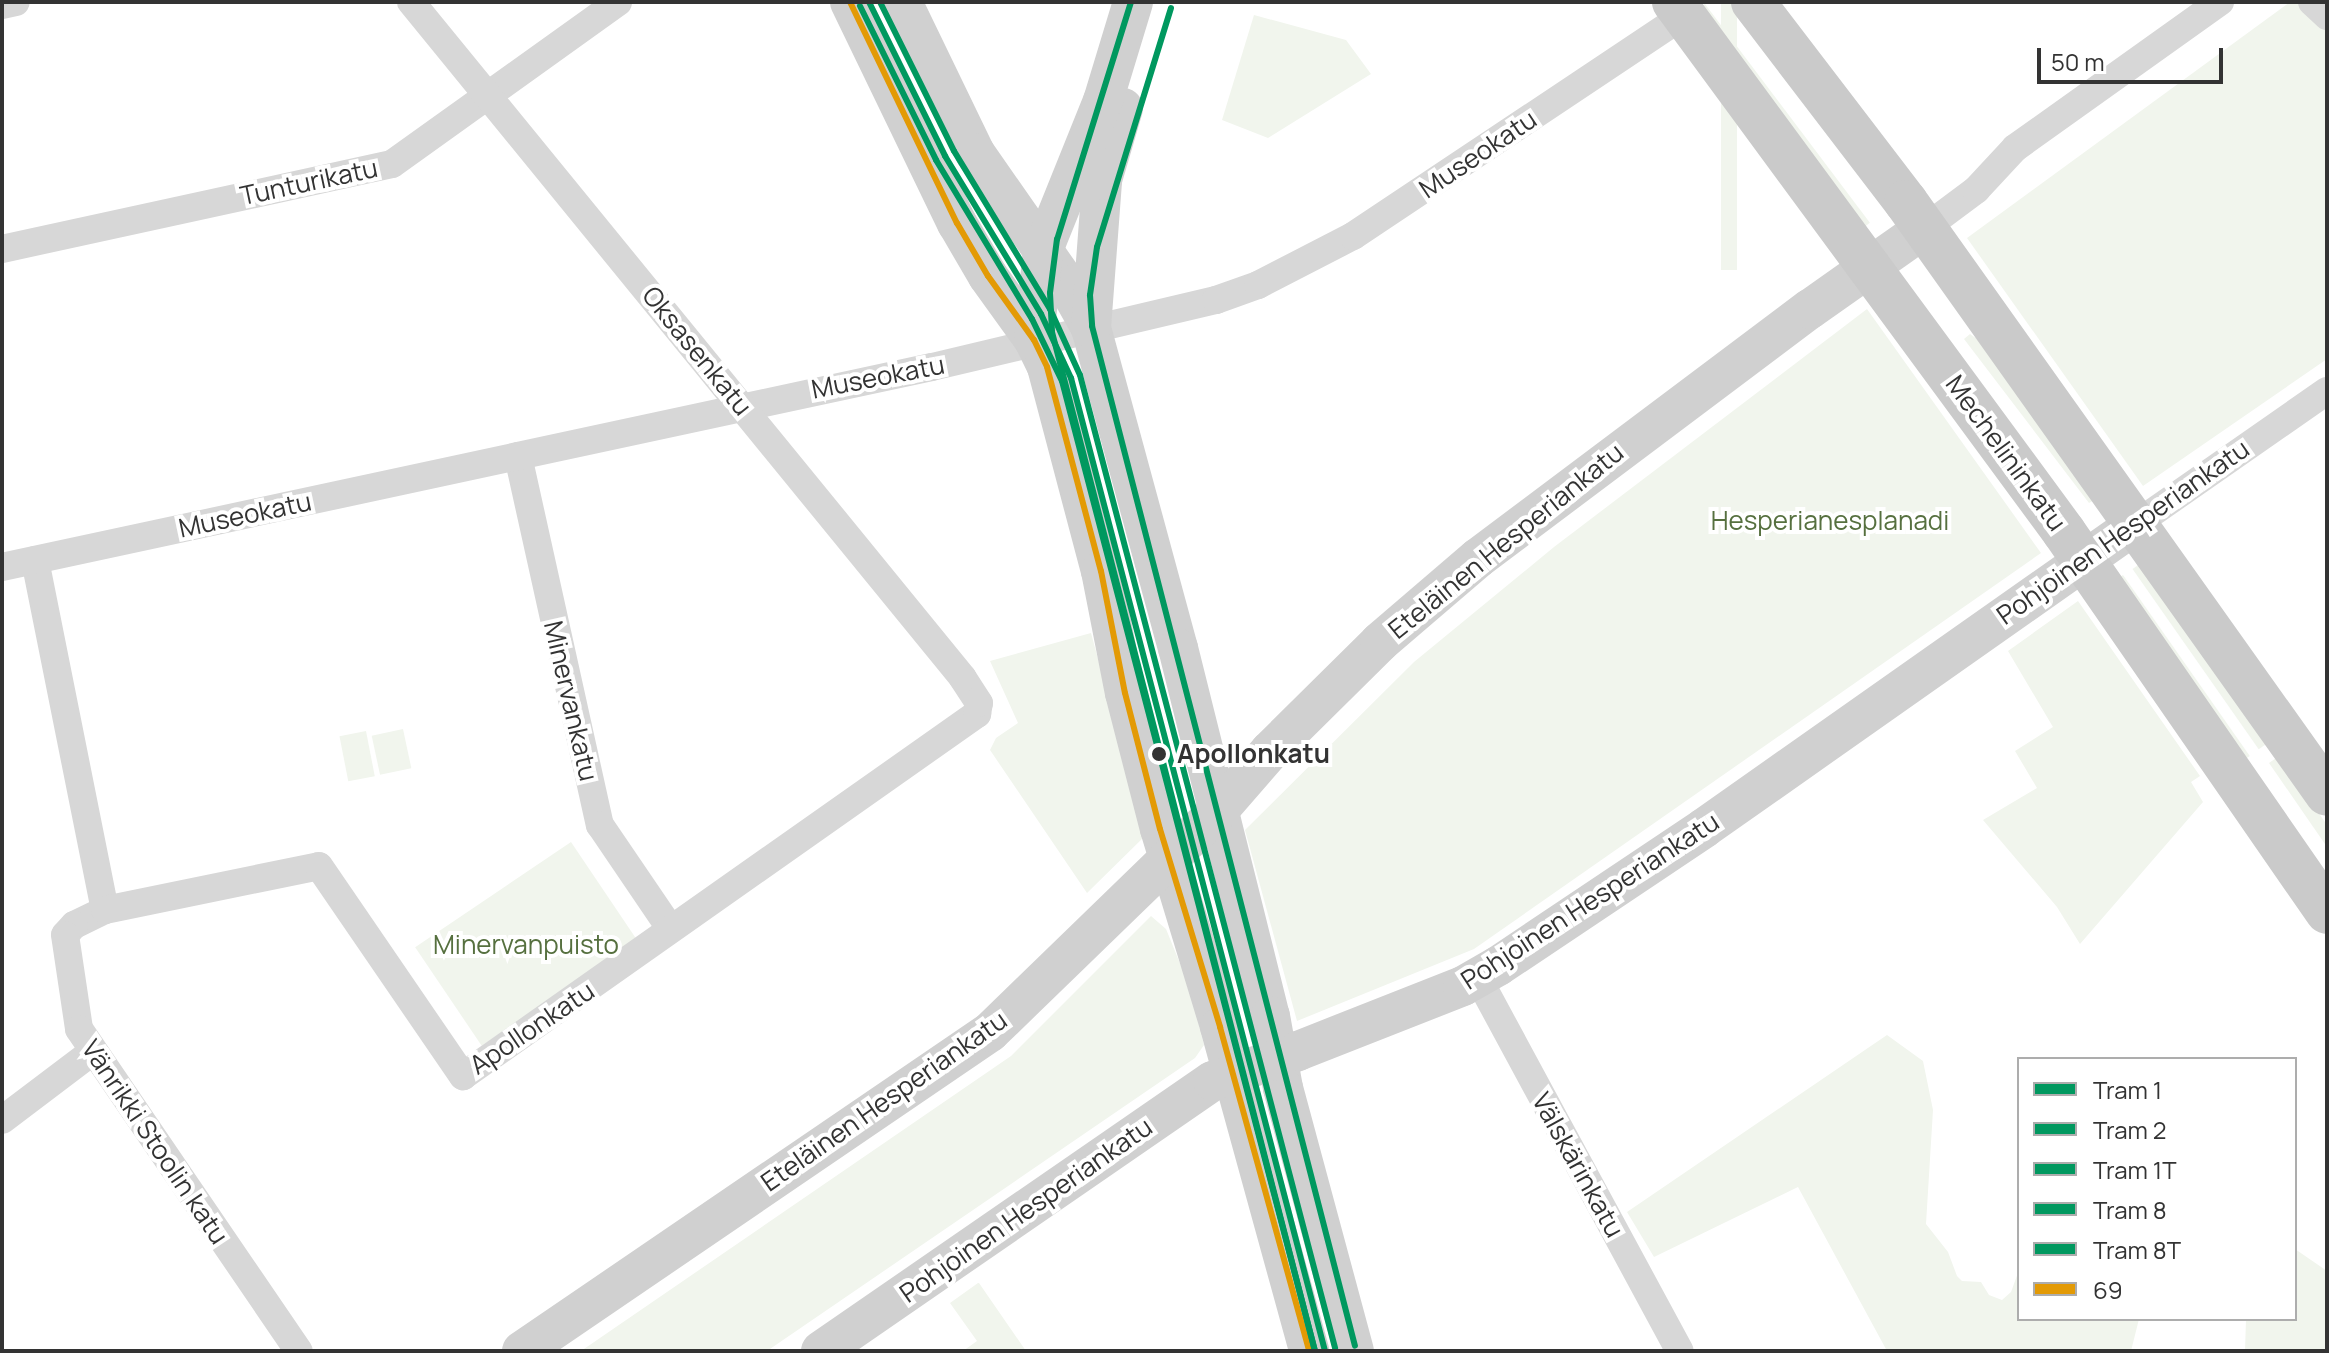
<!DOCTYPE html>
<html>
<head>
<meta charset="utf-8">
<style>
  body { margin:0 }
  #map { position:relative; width:2329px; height:1353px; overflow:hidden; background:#fff; font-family:Manrope,sans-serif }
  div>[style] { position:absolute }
  .green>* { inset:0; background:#f1f5ed; transform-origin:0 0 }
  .street>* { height:28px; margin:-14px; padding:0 14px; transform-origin:14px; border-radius:14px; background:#d7d7d7 }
  .secondary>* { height:40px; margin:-20px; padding:0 20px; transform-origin:20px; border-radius:20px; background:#d0d0d0 }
  .primary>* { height:44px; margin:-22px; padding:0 22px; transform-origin:22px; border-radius:22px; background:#cacaca }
  .bus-1>* { height:6px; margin:-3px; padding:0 3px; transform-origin:3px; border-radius:3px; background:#e39a05 }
  .tram-1>* { height:6px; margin:-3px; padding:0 3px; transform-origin:3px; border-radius:3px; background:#00985f }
  .tram-2>* { height:6px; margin:-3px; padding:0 3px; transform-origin:3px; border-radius:3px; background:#00985f }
  .tram-3>* { height:6px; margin:-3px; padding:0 3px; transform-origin:3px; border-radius:3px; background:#00985f }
  .tram-4>* { height:6px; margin:-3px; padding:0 3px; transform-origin:3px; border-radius:3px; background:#00985f }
  .tram-5>* { height:6px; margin:-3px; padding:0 3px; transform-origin:3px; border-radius:3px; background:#00985f }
  .dots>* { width:22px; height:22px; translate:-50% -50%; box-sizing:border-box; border:4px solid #fff; border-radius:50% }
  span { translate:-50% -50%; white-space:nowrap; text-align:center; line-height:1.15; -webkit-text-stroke:8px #fff; paint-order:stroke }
  .street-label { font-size:26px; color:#333 }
  .park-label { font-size:26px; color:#56703f }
  .stop-label { font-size:26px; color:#333; font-weight:700 }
  .left { translate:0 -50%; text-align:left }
  .frame { position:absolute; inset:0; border:4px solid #333; pointer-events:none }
  .legend { position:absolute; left:2017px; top:1057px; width:280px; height:264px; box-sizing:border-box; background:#fff; border:2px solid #adadad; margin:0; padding:10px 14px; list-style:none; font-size:24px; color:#333 }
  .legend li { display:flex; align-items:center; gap:16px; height:40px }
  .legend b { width:40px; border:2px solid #adadad }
  .scale { position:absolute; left:2037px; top:48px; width:186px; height:36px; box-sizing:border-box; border:4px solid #333; border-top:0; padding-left:10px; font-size:24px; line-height:28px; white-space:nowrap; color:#333; -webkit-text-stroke:6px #fff; paint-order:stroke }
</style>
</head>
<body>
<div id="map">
  <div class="green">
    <i style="left:1721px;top:2px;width:16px;height:268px"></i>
    <i style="clip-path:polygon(2290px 2px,2327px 2px,2327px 359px,2143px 486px,1967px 238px)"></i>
    <i style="left:1705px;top:4px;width:274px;height:13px;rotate:53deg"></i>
    <i style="clip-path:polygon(1254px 15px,1346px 40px,1371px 74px,1268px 138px,1222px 120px)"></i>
    <i style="clip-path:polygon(1867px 309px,2041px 553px,1474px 949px,1297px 1021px,1245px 830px,1414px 662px,1554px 547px)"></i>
    <i style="clip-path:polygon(1970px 334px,1991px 349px,2096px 499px,2089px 503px,1964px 339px)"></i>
    <i style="left:2144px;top:561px;width:220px;height:14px;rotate:55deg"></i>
    <i style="left:2123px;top:575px;width:221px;height:14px;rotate:55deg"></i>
    <i style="clip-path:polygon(2078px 601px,2200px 776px,2191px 782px,2203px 802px,2080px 944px,2057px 907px,1983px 820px,2037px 788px,2015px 751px,2053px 727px,2008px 651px)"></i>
    <i style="clip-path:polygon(1091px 633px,1146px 835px,1087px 893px,990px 750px,996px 738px,1018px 723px,990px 661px)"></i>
    <i style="left:403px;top:729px;width:40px;height:32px;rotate:78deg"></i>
    <i style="left:366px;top:731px;width:46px;height:27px;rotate:79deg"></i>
    <i style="clip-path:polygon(2279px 756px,2327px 825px,2327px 847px,2269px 763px)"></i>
    <i style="left:571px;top:842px;width:119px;height:188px;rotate:56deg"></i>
    <i style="clip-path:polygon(1151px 916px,1166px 929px,1190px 988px,1204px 1045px,1195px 1058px,767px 1351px,581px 1351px,1011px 1056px)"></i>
    <i style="clip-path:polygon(1887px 1035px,1923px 1061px,1933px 1110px,1926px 1224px,1948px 1252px,1957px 1276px,1962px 1281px,1981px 1282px,1989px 1295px,2002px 1300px,2011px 1292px,2019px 1270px,2019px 1319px,2139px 1319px,2131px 1351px,1887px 1351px,1798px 1187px,1654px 1257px,1627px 1212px)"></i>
    <i style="clip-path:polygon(2295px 1249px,2327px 1271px,2327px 1348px,2324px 1351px,2245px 1351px,2246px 1319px,2295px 1319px)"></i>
    <i style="clip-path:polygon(978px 1283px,979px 1283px,1026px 1351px,963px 1351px,977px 1341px,950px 1303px)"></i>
  </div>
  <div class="street">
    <i style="left:2312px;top:2px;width:21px;rotate:43deg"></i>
    <i style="left:2px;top:5px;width:14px;rotate:-12deg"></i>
    <i style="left:1925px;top:228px;width:64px;rotate:-36.7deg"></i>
    <i style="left:1976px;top:190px;width:57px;rotate:-47.1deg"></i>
    <i style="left:2015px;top:148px;width:252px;rotate:-35.5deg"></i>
    <i style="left:2px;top:249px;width:399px;rotate:-12.3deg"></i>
    <i style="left:392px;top:164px;width:278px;rotate:-35.6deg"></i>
    <i style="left:518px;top:456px;width:378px;rotate:77.5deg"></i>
    <i style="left:600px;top:825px;width:125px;rotate:55.8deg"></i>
    <i style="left:2136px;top:524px;width:233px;rotate:-34.9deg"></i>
    <i style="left:35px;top:560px;width:357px;rotate:78.7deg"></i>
    <i style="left:105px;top:910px;width:34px;rotate:154deg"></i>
    <i style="left:74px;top:925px;width:13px;rotate:132deg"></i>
    <i style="left:65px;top:935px;width:95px;rotate:81.5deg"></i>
    <i style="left:79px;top:1029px;width:390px;rotate:55.7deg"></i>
    <i style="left:2px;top:567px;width:951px;rotate:-12.14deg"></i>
    <i style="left:932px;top:367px;width:292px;rotate:-13.3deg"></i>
    <i style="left:1216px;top:300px;width:45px;rotate:-19.7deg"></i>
    <i style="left:1258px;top:285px;width:107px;rotate:-27.3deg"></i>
    <i style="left:1353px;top:236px;width:398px;rotate:-33.7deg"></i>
    <i style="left:105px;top:910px;width:218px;rotate:-11.6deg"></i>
    <i style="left:319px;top:866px;width:255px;rotate:55.6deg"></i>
    <i style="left:463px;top:1076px;width:629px;rotate:-35.16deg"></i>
    <i style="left:977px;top:714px;width:11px;rotate:-80deg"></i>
    <i style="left:979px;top:703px;width:30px;rotate:-123deg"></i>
    <i style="left:963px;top:678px;width:873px;rotate:-129.23deg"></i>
    <i style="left:1478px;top:978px;width:424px;rotate:61.6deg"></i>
    <i style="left:2px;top:1120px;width:113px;rotate:-37.1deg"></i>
  </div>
  <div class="secondary">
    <i style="left:850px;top:2px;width:246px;rotate:64.2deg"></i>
    <i style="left:957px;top:223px;width:61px;rotate:59.7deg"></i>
    <i style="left:988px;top:276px;width:79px;rotate:54.3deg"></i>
    <i style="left:1034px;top:340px;width:30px;rotate:64deg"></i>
    <i style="left:1047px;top:367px;width:211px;rotate:75.2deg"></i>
    <i style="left:1101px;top:571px;width:124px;rotate:78.9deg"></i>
    <i style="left:1125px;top:693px;width:140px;rotate:75.6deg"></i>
    <i style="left:1160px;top:829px;width:207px;rotate:73.1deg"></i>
    <i style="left:1220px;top:1027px;width:336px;rotate:74.6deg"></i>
    <i style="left:902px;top:2px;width:168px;rotate:64.2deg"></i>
    <i style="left:975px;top:153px;width:161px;rotate:55.1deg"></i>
    <i style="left:1067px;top:285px;width:49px;rotate:60.8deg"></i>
    <i style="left:1091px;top:328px;width:332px;rotate:74.8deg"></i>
    <i style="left:1178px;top:648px;width:379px;rotate:76deg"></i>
    <i style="left:1270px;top:1016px;width:73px;rotate:79.8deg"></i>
    <i style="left:1283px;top:1088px;width:272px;rotate:74.9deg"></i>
    <i style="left:1091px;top:328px;width:148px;rotate:-85.7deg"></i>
    <i style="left:1102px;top:180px;width:75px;rotate:-73.7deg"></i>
    <i style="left:1034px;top:340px;width:90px;rotate:-84.3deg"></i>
    <i style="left:1043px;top:250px;width:161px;rotate:-68.1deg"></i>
    <i style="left:1103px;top:101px;width:103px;rotate:-73.1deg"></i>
    <i style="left:522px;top:1351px;width:566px;rotate:-34.28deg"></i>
    <i style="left:990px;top:1032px;width:318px;rotate:-44.1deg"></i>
    <i style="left:1218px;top:811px;width:79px;rotate:-49.1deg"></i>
    <i style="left:1270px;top:751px;width:155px;rotate:-44.7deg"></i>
    <i style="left:1380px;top:642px;width:129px;rotate:-40.6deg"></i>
    <i style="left:1478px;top:558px;width:415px;rotate:-36.9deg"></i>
    <i style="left:1810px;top:309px;width:141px;rotate:-35.2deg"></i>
    <i style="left:821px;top:1351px;width:476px;rotate:-34.6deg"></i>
    <i style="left:1213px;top:1081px;width:90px;rotate:-19.4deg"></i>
    <i style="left:1298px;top:1051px;width:177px;rotate:-21.5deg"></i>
    <i style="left:1463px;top:986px;width:40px;rotate:-29.7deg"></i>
    <i style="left:1498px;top:966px;width:248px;rotate:-33.8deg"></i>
    <i style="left:1704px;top:828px;width:528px;rotate:-35.13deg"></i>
  </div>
  <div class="primary">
    <i style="left:1674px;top:2px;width:658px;rotate:53.65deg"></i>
    <i style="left:2064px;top:532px;width:462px;rotate:55.3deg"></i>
    <i style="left:1753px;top:2px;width:252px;rotate:52.6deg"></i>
    <i style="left:1906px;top:202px;width:726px;rotate:54.58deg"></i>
  </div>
  <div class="bus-1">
    <i style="left:850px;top:2px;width:246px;rotate:64.2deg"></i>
    <i style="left:957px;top:223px;width:61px;rotate:59.7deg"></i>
    <i style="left:988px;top:276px;width:79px;rotate:54.3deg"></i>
    <i style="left:1034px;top:340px;width:30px;rotate:64deg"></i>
    <i style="left:1047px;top:367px;width:211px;rotate:75.2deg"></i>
    <i style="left:1101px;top:571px;width:124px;rotate:78.9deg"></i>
    <i style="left:1125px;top:693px;width:140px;rotate:75.6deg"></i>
    <i style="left:1160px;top:829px;width:207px;rotate:73.1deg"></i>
    <i style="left:1220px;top:1027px;width:336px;rotate:74.6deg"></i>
  </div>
  <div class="tram-1">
    <i style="left:869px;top:2px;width:172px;rotate:63.7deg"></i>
    <i style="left:945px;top:156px;width:185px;rotate:58.7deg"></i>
    <i style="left:1041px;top:314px;width:71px;rotate:64.9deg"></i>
    <i style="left:1071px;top:378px;width:1006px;rotate:75.37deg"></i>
  </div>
  <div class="tram-2">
    <i style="left:860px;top:6px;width:172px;rotate:63.7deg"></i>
    <i style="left:936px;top:160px;width:186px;rotate:58.9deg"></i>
    <i style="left:1032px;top:319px;width:69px;rotate:64.2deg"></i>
    <i style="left:1062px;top:381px;width:1002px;rotate:75.38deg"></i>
  </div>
  <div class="tram-3">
    <i style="left:880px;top:2px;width:166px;rotate:63.6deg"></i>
    <i style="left:954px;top:151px;width:185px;rotate:58.7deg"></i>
    <i style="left:1050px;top:309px;width:72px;rotate:65.6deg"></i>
    <i style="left:1080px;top:375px;width:1006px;rotate:75.31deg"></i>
  </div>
  <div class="tram-4">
    <i style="left:1131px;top:2px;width:248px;rotate:107.3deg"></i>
    <i style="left:1057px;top:239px;width:54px;rotate:97.4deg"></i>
    <i style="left:1050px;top:293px;width:39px;rotate:87deg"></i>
    <i style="left:1052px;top:332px;width:1052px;rotate:75.53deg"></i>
  </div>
  <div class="tram-5">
    <i style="left:1171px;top:8px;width:250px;rotate:107.2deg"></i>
    <i style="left:1097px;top:247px;width:49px;rotate:98.3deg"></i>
    <i style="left:1090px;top:295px;width:31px;rotate:86deg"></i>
    <i style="left:1092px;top:326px;width:1053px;rotate:75.54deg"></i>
  </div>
  <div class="dots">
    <i style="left:1159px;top:754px;background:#333"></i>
  </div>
  <div class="street-label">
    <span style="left:1478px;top:154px;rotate:-34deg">Museokatu</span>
    <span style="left:309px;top:182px;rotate:-12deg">Tunturikatu</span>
    <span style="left:697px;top:351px;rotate:51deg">Oksasenkatu</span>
    <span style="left:878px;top:377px;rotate:-11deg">Museokatu</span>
    <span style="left:2006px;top:453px;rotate:54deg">Mechelininkatu</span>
    <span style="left:245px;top:515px;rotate:-12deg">Museokatu</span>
    <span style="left:2123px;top:532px;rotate:-35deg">Pohjoinen Hesperiankatu</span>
    <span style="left:1506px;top:541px;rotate:-39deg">Eteläinen Hesperiankatu</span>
    <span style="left:571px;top:701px;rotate:77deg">Minervankatu</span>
    <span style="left:1590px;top:901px;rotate:-33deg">Pohjoinen Hesperiankatu</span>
    <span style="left:532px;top:1028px;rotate:-34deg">Apollonkatu</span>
    <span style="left:884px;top:1101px;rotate:-35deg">Eteläinen Hesperiankatu</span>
    <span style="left:155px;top:1142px;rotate:56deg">Vänrikki Stoolin katu</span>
    <span style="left:1578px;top:1165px;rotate:61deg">Välskärinkatu</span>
    <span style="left:1026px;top:1210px;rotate:-35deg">Pohjoinen Hesperiankatu</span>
  </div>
  <div class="park-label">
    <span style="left:1830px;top:521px">Hesperianesplanadi</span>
    <span style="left:526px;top:945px">Minervanpuisto</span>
  </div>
  <div class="stop-label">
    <span class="left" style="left:1177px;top:754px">Apollonkatu</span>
  </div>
  <div class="frame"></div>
  <ul class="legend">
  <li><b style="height:10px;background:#00985f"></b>Tram 1</li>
  <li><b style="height:10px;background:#00985f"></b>Tram 2</li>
  <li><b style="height:10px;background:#00985f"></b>Tram 1T</li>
  <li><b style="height:10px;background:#00985f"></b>Tram 8</li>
  <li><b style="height:10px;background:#00985f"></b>Tram 8T</li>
  <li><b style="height:10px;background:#e39a05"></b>69</li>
  </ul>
  <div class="scale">50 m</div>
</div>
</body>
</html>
